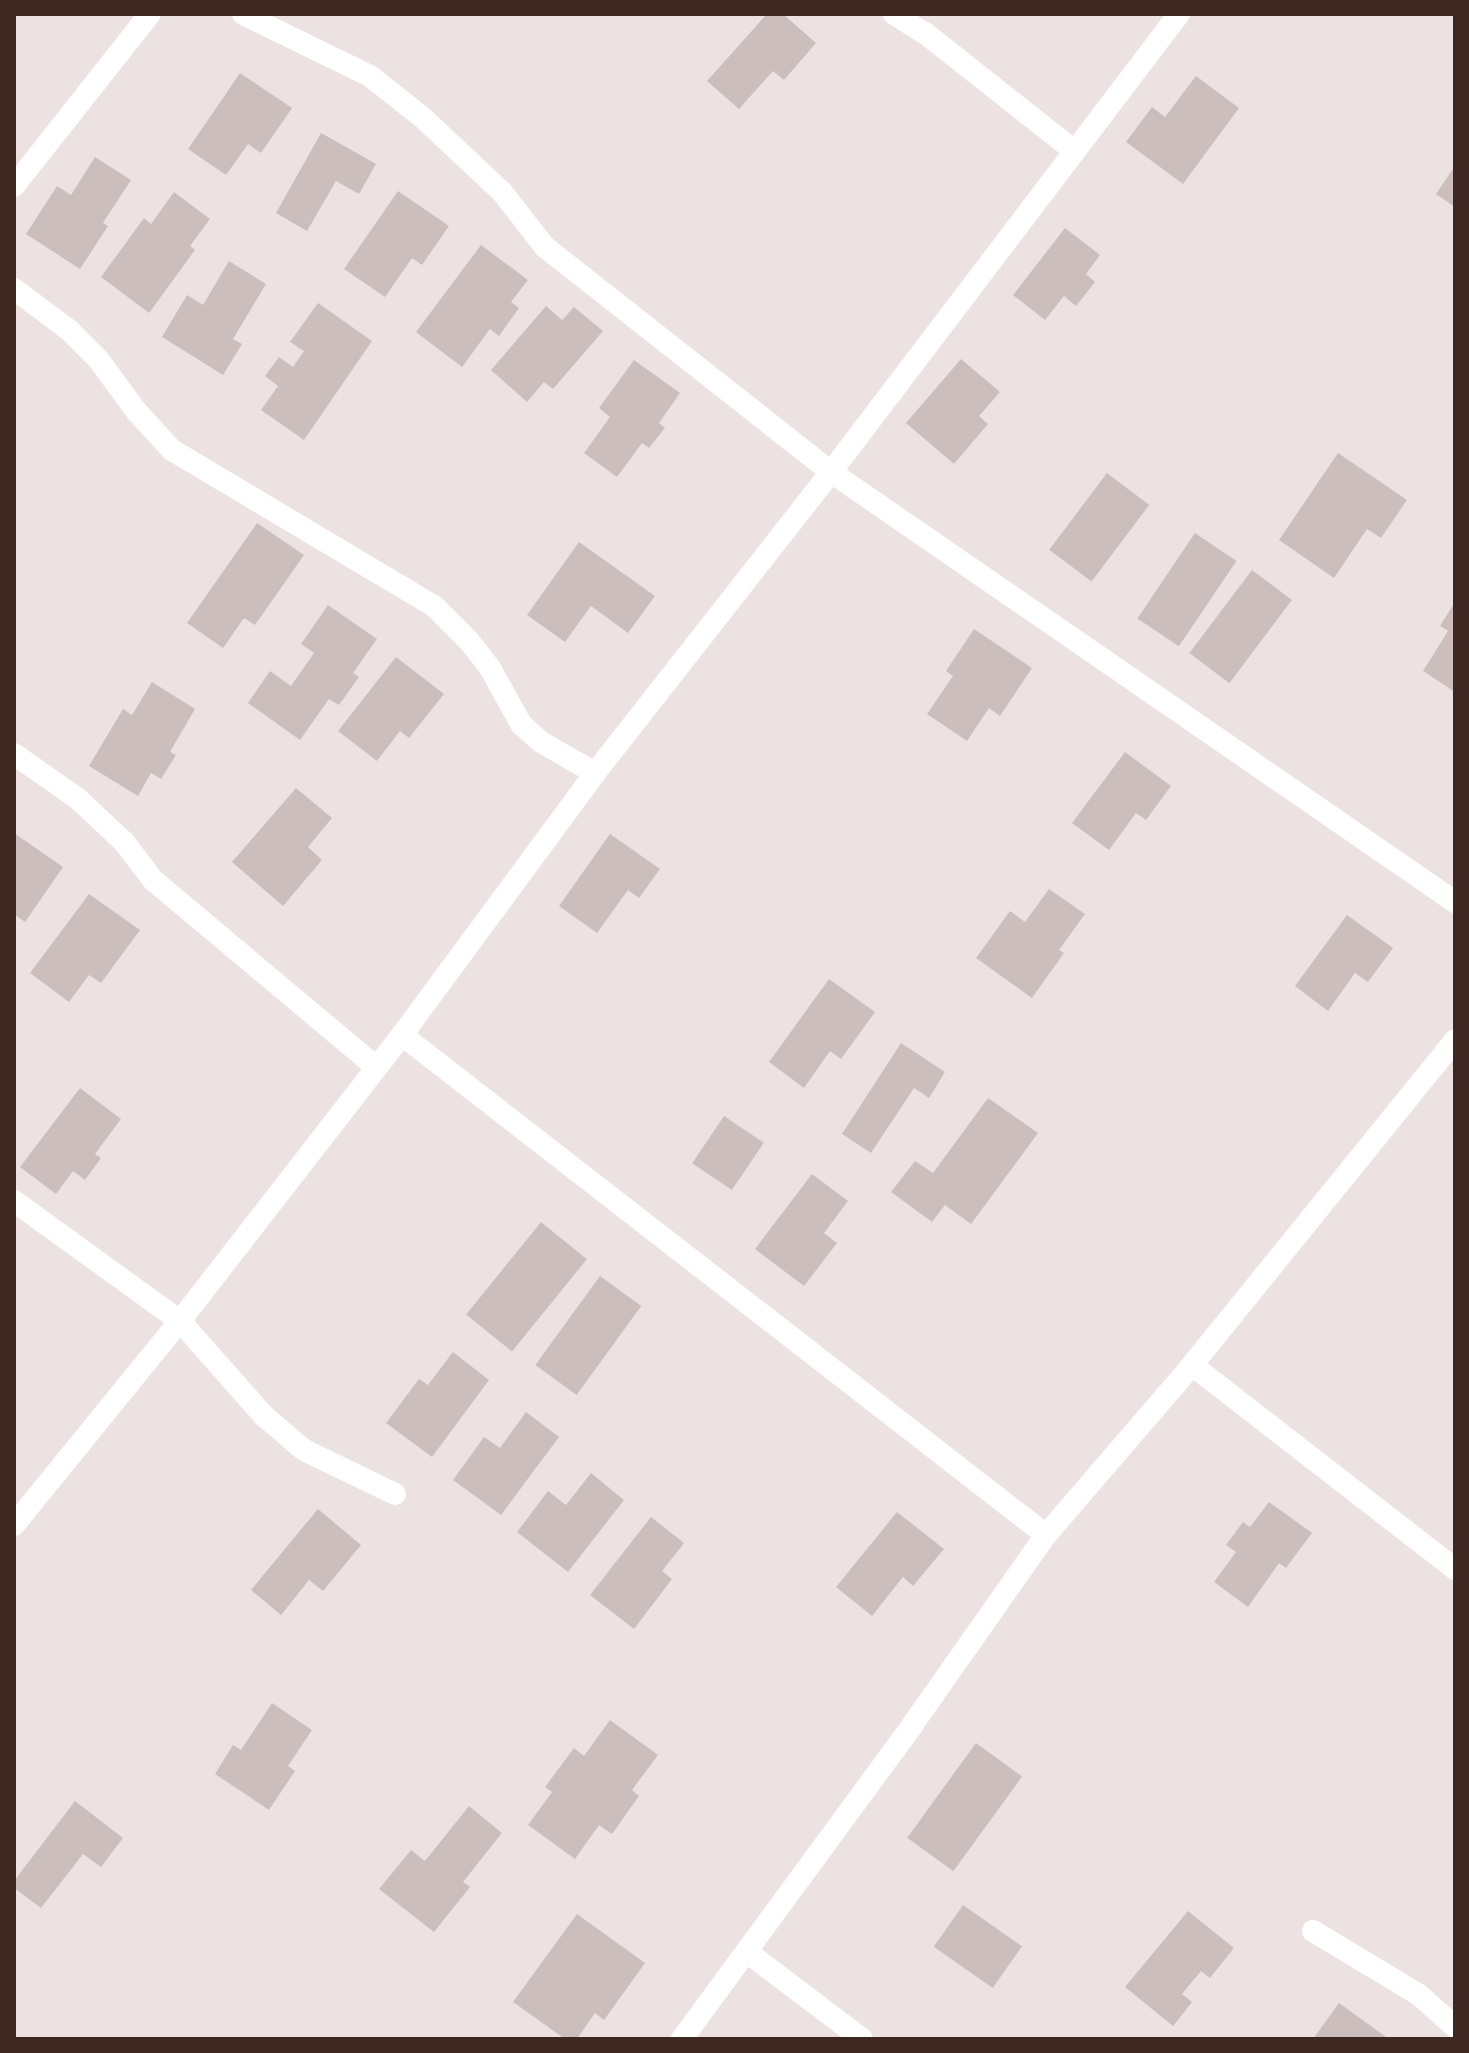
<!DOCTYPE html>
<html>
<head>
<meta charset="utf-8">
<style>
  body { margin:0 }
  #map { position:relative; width:1469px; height:2053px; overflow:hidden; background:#ede2e2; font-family:Jost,sans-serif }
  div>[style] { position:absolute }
  .building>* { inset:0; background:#cdbebe; transform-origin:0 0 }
  .minor>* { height:22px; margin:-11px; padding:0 11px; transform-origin:11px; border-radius:11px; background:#fff }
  span { translate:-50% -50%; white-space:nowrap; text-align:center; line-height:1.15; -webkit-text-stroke:7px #f9f2f2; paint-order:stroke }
  .frame { position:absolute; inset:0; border:16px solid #3e2721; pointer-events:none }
</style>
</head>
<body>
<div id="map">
  <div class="building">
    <i style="clip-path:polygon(767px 14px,783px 14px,816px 43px,784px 80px,773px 71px,739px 109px,707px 81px)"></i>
    <i style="clip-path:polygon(240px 73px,292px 108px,261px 153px,248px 144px,226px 175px,188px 149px)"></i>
    <i style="clip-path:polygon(1196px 76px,1239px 108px,1183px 184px,1126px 142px,1152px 107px,1165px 117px)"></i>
    <i style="clip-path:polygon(321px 133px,376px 164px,359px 194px,336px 181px,307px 231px,276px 213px)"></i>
    <i style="clip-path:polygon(95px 157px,131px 180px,103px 223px,108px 226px,80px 269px,26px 234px,57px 186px,71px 195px)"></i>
    <i style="clip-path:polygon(1455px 166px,1455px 207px,1436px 194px)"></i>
    <i style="clip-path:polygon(398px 191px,449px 226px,422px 265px,412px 258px,385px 297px,344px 269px)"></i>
    <i style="clip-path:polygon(174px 192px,210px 219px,190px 246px,195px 250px,149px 313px,101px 277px,144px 218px,151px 224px)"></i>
    <i style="clip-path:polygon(1065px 228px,1100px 255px,1086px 274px,1095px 282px,1076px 306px,1064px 296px,1045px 320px,1013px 295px)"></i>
    <i style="clip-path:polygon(481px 245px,528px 280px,511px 302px,519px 308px,499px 336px,490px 329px,462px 367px,416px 332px)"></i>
    <i style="clip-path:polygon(229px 261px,266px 284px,233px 339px,242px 344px,223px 375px,162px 337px,187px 295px,203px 305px)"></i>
    <i style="clip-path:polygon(318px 303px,372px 341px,304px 440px,261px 410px,278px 386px,265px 376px,279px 357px,293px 367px,304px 351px,290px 342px)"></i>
    <i style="clip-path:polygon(546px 306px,562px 320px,574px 307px,603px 331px,553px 389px,544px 382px,527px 402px,491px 370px)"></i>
    <i style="clip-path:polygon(961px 359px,1000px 392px,979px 416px,988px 424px,954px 464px,906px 423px)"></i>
    <i style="clip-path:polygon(634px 360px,680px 393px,659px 423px,665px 428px,649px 448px,642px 443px,617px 477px,584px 453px,610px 417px,599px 408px)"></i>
    <i style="clip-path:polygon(1338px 453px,1407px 500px,1381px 538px,1367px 529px,1334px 578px,1279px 540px)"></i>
    <i style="left:1107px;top:473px;width:53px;height:96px;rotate:37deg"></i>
    <i style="clip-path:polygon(257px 523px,304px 555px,255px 625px,244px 618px,223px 648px,187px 623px)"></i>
    <i style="left:1195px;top:533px;width:50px;height:103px;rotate:34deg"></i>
    <i style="clip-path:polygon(579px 542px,655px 596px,628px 633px,591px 606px,565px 642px,527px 615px)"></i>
    <i style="left:1252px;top:570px;width:50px;height:104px;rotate:37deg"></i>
    <i style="clip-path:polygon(1455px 602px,1455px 692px,1423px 671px,1448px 631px,1440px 626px)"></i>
    <i style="clip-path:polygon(328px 605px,377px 639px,353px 673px,359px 677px,339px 705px,329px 699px,300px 740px,248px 703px,270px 671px,291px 686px,314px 653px,301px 644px)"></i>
    <i style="clip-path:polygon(974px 629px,1032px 668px,1000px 716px,989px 708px,967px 741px,927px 714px,953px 676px,946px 671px)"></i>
    <i style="clip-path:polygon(396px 657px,444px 694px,409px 738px,400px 731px,377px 761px,338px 731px)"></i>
    <i style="clip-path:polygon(152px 682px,195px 709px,170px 752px,176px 755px,161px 779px,151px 773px,138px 796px,89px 766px,123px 709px,132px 715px)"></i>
    <i style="clip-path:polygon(1125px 752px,1171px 786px,1146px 820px,1136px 813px,1109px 850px,1072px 823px)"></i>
    <i style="clip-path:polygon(296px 788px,332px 818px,308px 847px,322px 860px,283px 906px,232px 862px)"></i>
    <i style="clip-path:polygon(14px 833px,63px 867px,25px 922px,14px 914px)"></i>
    <i style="clip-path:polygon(610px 834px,660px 869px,639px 898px,628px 890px,597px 933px,559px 906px)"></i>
    <i style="clip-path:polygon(1049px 889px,1085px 914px,1059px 950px,1064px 953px,1032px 998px,976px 958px,1010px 911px,1025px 922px)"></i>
    <i style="clip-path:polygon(89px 894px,140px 930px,101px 983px,89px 975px,69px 1002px,30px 973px)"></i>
    <i style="clip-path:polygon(1347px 915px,1393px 948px,1368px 982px,1355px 973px,1328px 1011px,1295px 986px)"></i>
    <i style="clip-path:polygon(829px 979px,875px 1012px,841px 1059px,830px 1051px,804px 1088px,769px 1062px)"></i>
    <i style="clip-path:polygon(901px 1043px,945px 1072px,929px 1098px,914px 1088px,871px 1153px,842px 1134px)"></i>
    <i style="clip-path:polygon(80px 1088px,121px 1119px,95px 1154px,101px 1158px,85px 1180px,73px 1171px,56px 1194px,20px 1167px)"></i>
    <i style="clip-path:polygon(988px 1098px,1038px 1133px,971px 1224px,945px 1205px,932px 1222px,891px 1192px,915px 1161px,933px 1173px)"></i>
    <i style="left:724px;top:1116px;width:48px;height:57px;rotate:34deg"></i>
    <i style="clip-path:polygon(812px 1174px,848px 1201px,824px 1233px,837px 1243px,804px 1286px,755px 1249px)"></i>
    <i style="left:541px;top:1222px;width:59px;height:119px;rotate:39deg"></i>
    <i style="left:600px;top:1276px;width:51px;height:110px;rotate:36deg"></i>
    <i style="clip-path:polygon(453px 1352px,489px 1380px,432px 1457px,386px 1423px,419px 1379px,428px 1385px)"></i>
    <i style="clip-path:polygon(526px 1412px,559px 1437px,501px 1515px,453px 1480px,484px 1437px,500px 1448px)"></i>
    <i style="clip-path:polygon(591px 1473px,624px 1500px,568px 1572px,517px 1532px,548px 1491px,566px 1505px)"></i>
    <i style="clip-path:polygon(1269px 1502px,1312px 1533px,1286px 1568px,1279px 1563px,1248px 1607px,1214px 1582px,1236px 1552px,1226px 1545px,1243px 1522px,1250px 1527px)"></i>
    <i style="clip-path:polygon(318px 1509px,361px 1545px,323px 1591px,309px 1580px,281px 1615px,251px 1590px)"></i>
    <i style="clip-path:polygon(897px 1512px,944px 1549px,913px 1586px,903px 1577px,872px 1616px,836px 1587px)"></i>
    <i style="clip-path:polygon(651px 1517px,684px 1543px,662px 1571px,672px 1579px,634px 1629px,590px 1595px)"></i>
    <i style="clip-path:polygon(272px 1703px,312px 1730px,288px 1766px,295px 1771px,269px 1810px,215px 1774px,233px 1745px,241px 1750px)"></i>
    <i style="clip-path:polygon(610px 1720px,658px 1755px,632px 1790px,639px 1796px,612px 1834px,599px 1825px,575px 1859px,528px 1825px,552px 1792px,545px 1787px,574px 1748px,584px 1756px)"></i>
    <i style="left:976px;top:1743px;width:57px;height:117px;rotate:36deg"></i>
    <i style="clip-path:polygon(75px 1801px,123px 1838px,101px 1867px,83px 1854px,41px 1908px,14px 1888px,14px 1881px)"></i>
    <i style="clip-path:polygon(469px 1806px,502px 1833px,463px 1882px,470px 1887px,434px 1932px,379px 1889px,411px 1850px,425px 1861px)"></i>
    <i style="left:963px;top:1905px;width:72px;height:51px;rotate:35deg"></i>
    <i style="clip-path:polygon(1188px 1911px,1234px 1948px,1210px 1978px,1201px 1971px,1182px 1994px,1192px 2002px,1173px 2026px,1125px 1987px)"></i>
    <i style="clip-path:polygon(577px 1914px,645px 1963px,604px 2020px,595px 2013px,577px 2039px,565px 2039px,513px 2002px)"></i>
    <i style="clip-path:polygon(1339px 2003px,1389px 2039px,1313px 2039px)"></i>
  </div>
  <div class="minor">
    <i style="left:243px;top:14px;width:141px;rotate:26deg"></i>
    <i style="left:370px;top:76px;width:66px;rotate:38.3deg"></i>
    <i style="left:422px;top:117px;width:110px;rotate:43.2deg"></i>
    <i style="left:502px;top:192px;width:70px;rotate:52deg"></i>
    <i style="left:545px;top:247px;width:364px;rotate:38.2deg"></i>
    <i style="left:831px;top:472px;width:758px;rotate:34.57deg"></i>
    <i style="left:894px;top:14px;width:36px;rotate:32deg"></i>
    <i style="left:925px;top:33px;width:189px;rotate:38.3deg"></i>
    <i style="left:14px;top:186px;width:219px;rotate:-51.7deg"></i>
    <i style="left:14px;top:289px;width:69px;rotate:36.7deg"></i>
    <i style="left:69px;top:330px;width:41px;rotate:45deg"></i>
    <i style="left:98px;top:359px;width:66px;rotate:53.7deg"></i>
    <i style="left:137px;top:412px;width:52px;rotate:47.4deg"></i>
    <i style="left:172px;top:450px;width:305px;rotate:30.8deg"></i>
    <i style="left:434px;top:606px;width:49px;rotate:45deg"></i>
    <i style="left:469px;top:641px;width:34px;rotate:52deg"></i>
    <i style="left:490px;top:668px;width:64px;rotate:61deg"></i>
    <i style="left:521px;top:724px;width:27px;rotate:42deg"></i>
    <i style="left:541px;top:742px;width:62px;rotate:29.9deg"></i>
    <i style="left:14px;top:754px;width:78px;rotate:35.1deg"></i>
    <i style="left:78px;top:799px;width:63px;rotate:43.1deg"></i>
    <i style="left:124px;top:842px;width:48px;rotate:52.7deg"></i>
    <i style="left:153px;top:880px;width:290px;rotate:40deg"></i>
    <i style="left:402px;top:1035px;width:815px;rotate:37.83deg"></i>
    <i style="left:14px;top:1201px;width:205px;rotate:35.9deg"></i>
    <i style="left:180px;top:1321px;width:127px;rotate:48.5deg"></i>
    <i style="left:264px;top:1416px;width:52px;rotate:40.4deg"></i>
    <i style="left:304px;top:1450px;width:101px;rotate:25.8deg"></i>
    <i style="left:1192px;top:1365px;width:333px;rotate:37.8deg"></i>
    <i style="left:14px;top:1525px;width:263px;rotate:-50.9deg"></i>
    <i style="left:180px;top:1321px;width:362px;rotate:-52.2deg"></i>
    <i style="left:402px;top:1035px;width:325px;rotate:-53.6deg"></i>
    <i style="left:595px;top:773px;width:382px;rotate:-51.9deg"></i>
    <i style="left:831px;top:472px;width:575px;rotate:-52.77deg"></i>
    <i style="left:1313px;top:1931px;width:122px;rotate:31deg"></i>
    <i style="left:1418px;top:1994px;width:50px;rotate:41.7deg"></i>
    <i style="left:747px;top:1952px;width:144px;rotate:37.1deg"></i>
    <i style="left:682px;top:2039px;width:391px;rotate:-53.7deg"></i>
    <i style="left:913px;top:1724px;width:231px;rotate:-54.9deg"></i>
    <i style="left:1046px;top:1535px;width:224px;rotate:-49.3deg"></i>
    <i style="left:1192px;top:1365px;width:418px;rotate:-51deg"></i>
  </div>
  <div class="frame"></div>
</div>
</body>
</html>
